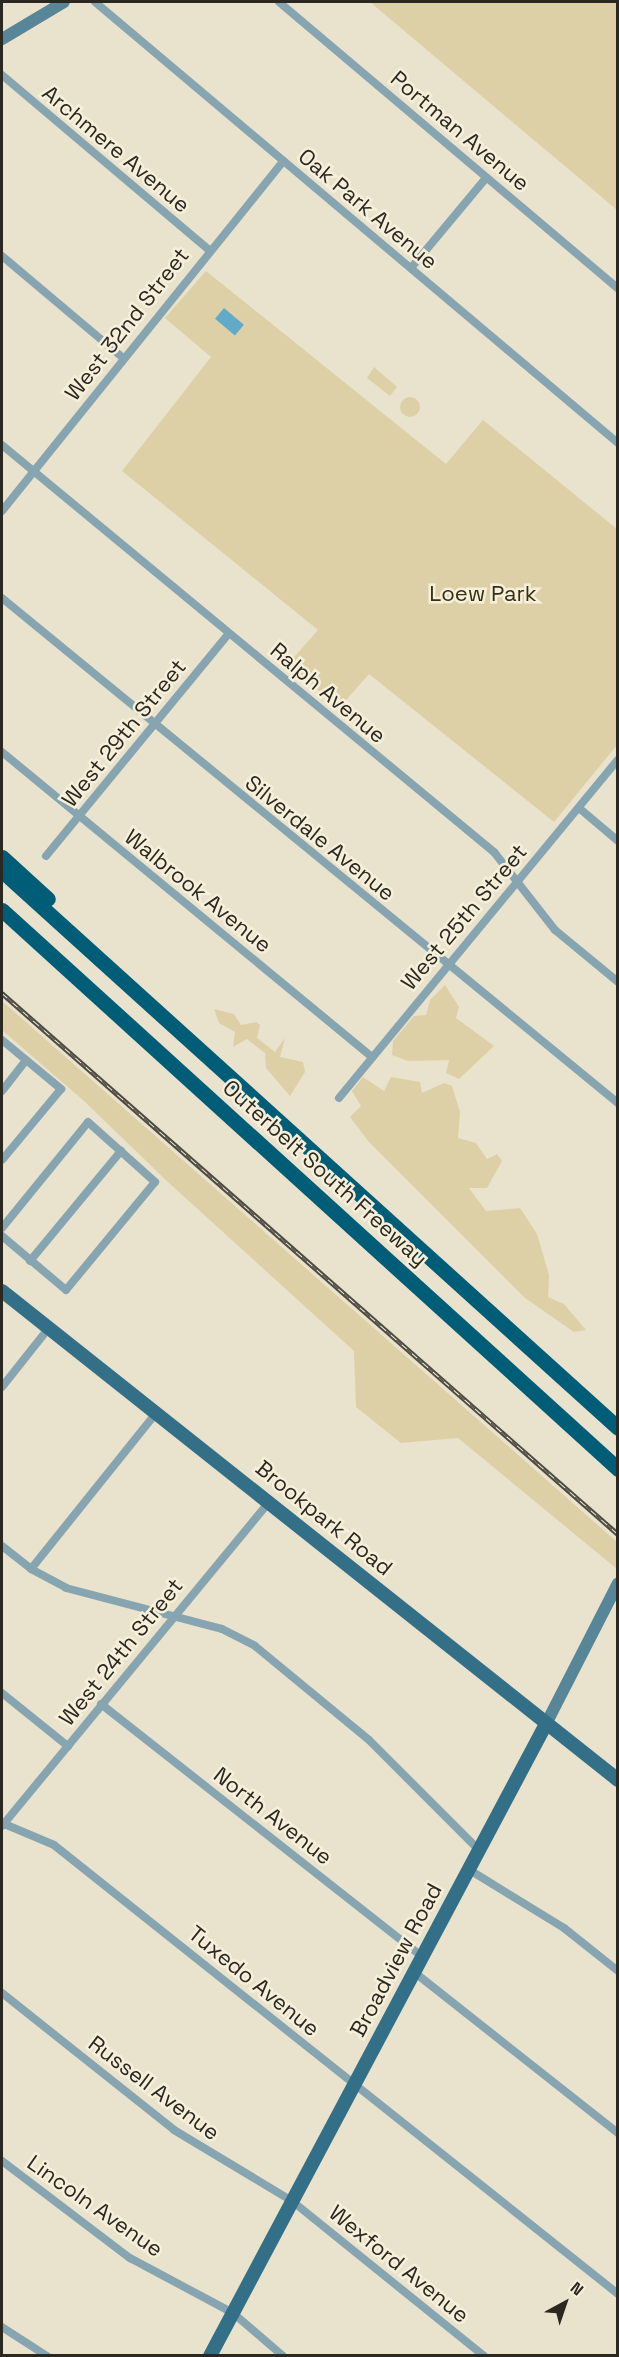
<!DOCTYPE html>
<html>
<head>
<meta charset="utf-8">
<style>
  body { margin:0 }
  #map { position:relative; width:619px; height:2357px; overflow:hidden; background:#e9e2cd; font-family:"Space Grotesk",sans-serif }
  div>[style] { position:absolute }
  .green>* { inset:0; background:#ded0a6 }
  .round { border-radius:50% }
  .water>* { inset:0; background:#61abc8; transform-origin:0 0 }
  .street>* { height:8px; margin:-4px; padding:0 4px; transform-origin:4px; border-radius:4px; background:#86a5b1 }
  .secondary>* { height:12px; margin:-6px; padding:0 6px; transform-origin:6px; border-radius:6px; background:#588699 }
  .primary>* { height:14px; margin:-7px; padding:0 7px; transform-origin:7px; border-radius:7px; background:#337087 }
  .highway>* { height:15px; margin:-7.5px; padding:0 7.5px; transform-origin:7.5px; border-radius:7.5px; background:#005d77 }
  .rail>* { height:4.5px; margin-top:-2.25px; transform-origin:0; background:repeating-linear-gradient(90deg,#f6efda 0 7px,#4d4a40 0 14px); box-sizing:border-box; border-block:2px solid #4d4a40 }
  span { translate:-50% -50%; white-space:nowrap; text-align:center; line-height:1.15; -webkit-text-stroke:5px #f6efda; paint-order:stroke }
  .street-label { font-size:22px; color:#2a2820 }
  .park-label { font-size:22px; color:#372f12 }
  .frame { position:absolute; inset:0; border:3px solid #2a2820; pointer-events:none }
  .north { position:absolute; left:535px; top:2273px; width:60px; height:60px; -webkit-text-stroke:4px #f6efda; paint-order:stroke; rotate:40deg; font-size:16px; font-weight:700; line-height:24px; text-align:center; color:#2a2820 }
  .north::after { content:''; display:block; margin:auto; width:21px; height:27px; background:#2a2820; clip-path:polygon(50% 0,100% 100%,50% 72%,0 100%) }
</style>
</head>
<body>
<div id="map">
  <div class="green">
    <i style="clip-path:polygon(370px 2px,617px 2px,617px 210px)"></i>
    <i style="clip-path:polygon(206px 271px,446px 464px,483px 420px,617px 529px,617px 745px,554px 822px,369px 674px,339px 708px,288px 664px,318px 630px,122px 471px,211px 357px,165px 318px)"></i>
    <i style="clip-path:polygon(374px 367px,397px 387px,390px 396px,367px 378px)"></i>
    <i class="round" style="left:400px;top:397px;width:20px;height:20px"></i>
    <i style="clip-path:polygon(445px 985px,459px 1007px,456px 1018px,494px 1046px,459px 1079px,446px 1073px,449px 1060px,408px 1061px,392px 1055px,393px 1041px,414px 1016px,426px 1015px,430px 1000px)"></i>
    <i style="clip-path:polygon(2px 1001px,617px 1542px,617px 1569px,458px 1438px,401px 1443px,356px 1407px,354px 1351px,169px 1183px,84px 1101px,2px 1030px)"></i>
    <i style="clip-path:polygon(214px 1009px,234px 1014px,241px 1025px,256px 1022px,260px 1025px,257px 1038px,275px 1052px,285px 1038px,280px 1057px,303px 1062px,305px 1072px,290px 1096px,266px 1068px,265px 1053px,247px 1039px,233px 1047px,235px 1032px,219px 1023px)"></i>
    <i style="clip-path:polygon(363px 1077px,384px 1091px,391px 1077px,420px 1082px,422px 1093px,444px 1083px,452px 1086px,460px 1112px,458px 1138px,476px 1143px,487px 1159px,497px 1154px,502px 1161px,487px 1188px,469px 1188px,486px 1211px,520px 1208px,537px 1234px,549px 1275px,548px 1297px,564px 1304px,586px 1330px,574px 1332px,525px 1298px,369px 1142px,350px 1117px,361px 1106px,352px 1091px)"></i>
  </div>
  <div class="water">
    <i style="left:224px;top:308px;width:26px;height:14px;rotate:40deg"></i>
  </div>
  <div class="street">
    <i style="left:95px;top:2px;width:684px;rotate:40.14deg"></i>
    <i style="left:279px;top:2px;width:444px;rotate:40.2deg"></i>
    <i style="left:2px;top:75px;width:271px;rotate:40.2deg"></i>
    <i style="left:2px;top:256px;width:158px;rotate:40.1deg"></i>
    <i style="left:411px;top:268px;width:117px;rotate:-50.2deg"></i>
    <i style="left:2px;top:445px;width:639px;rotate:39.6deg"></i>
    <i style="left:494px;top:852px;width:99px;rotate:52deg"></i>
    <i style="left:555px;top:930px;width:82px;rotate:39.5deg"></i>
    <i style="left:2px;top:511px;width:449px;rotate:-51.2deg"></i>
    <i style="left:2px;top:598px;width:797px;rotate:39.35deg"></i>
    <i style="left:2px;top:752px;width:480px;rotate:39.5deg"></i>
    <i style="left:579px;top:808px;width:51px;rotate:40.2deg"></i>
    <i style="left:46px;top:856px;width:288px;rotate:-50.6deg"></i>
    <i style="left:2px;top:1040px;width:77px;rotate:39.7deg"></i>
    <i style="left:61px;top:1089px;width:92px;rotate:129.7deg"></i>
    <i style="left:2px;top:1091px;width:39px;rotate:-52deg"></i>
    <i style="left:339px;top:1098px;width:438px;rotate:-50.5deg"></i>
    <i style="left:2px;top:1228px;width:136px;rotate:-50.9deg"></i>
    <i style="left:88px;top:1122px;width:90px;rotate:41.8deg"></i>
    <i style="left:155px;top:1182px;width:140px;rotate:129.5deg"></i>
    <i style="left:66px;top:1290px;width:84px;rotate:-139.8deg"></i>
    <i style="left:30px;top:1261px;width:143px;rotate:-50.4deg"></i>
    <i style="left:2px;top:1387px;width:74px;rotate:-51.6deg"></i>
    <i style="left:2px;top:1546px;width:37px;rotate:38deg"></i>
    <i style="left:31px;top:1569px;width:40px;rotate:28deg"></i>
    <i style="left:66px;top:1588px;width:161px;rotate:14.7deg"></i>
    <i style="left:222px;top:1629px;width:37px;rotate:27deg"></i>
    <i style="left:255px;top:1646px;width:148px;rotate:39.5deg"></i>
    <i style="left:369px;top:1740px;width:156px;rotate:45deg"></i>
    <i style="left:31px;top:1569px;width:201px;rotate:-51.3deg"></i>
    <i style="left:2px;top:1693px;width:85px;rotate:38.8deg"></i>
    <i style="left:101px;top:1704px;width:409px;rotate:38.2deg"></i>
    <i style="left:2px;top:1823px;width:56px;rotate:22.9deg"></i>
    <i style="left:54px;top:1845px;width:721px;rotate:38.52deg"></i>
    <i style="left:2px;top:1826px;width:421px;rotate:-50.5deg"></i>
    <i style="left:468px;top:1869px;width:113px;rotate:31.6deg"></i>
    <i style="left:564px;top:1928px;width:69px;rotate:38.5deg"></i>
    <i style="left:414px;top:1972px;width:260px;rotate:38.3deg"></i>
    <i style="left:2px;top:1993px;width:220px;rotate:38.5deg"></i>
    <i style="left:174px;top:2130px;width:138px;rotate:31deg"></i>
    <i style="left:292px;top:2201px;width:247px;rotate:38.9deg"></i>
    <i style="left:2px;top:2161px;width:161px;rotate:37.2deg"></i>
    <i style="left:130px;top:2258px;width:117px;rotate:28.1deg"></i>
    <i style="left:233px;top:2313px;width:66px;rotate:40.7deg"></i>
    <i style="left:2px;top:2327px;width:54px;rotate:32.8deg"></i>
  </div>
  <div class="secondary">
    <i style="left:2px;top:39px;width:72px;rotate:-30.8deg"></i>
    <i style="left:546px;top:1724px;width:158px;rotate:-62.9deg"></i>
  </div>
  <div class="primary">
    <i style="left:2px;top:1291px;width:786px;rotate:38.44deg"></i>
    <i style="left:210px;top:2356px;width:716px;rotate:-62deg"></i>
  </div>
  <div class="highway">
    <i style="left:2px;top:857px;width:62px;rotate:42.4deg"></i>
    <i style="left:2px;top:871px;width:830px;rotate:42.12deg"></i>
    <i style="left:2px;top:910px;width:832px;rotate:42.22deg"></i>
  </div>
  <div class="rail">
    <i style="left:2px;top:993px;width:820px;rotate:41.29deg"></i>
  </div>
  <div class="street-label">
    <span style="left:460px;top:131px;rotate:40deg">Portman Avenue</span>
    <span style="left:116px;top:149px;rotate:40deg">Archmere Avenue</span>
    <span style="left:368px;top:209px;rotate:40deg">Oak Park Avenue</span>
    <span style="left:127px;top:324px;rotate:-52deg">West 32nd Street</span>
    <span style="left:328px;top:693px;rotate:40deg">Ralph Avenue</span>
    <span style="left:124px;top:733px;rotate:-51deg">West 29th Street</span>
    <span style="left:320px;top:838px;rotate:39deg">Silverdale Avenue</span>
    <span style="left:198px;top:891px;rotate:39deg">Walbrook Avenue</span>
    <span style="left:464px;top:917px;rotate:-50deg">West 25th Street</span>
    <span style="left:325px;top:1173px;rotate:42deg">Outerbelt South Freeway</span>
    <span style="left:324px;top:1518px;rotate:39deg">Brookpark Road</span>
    <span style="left:121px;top:1652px;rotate:-51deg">West 24th Street</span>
    <span style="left:273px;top:1816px;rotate:38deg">North Avenue</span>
    <span style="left:396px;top:1960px;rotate:-62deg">Broadview Road</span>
    <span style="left:254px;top:1981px;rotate:39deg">Tuxedo Avenue</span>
    <span style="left:154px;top:2088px;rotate:37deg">Russell Avenue</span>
    <span style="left:95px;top:2206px;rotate:35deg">Lincoln Avenue</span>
    <span style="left:399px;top:2264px;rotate:39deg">Wexford Avenue</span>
  </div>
  <div class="park-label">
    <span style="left:483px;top:594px">Loew Park</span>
  </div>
  <div class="frame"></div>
  <div class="north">N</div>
</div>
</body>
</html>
